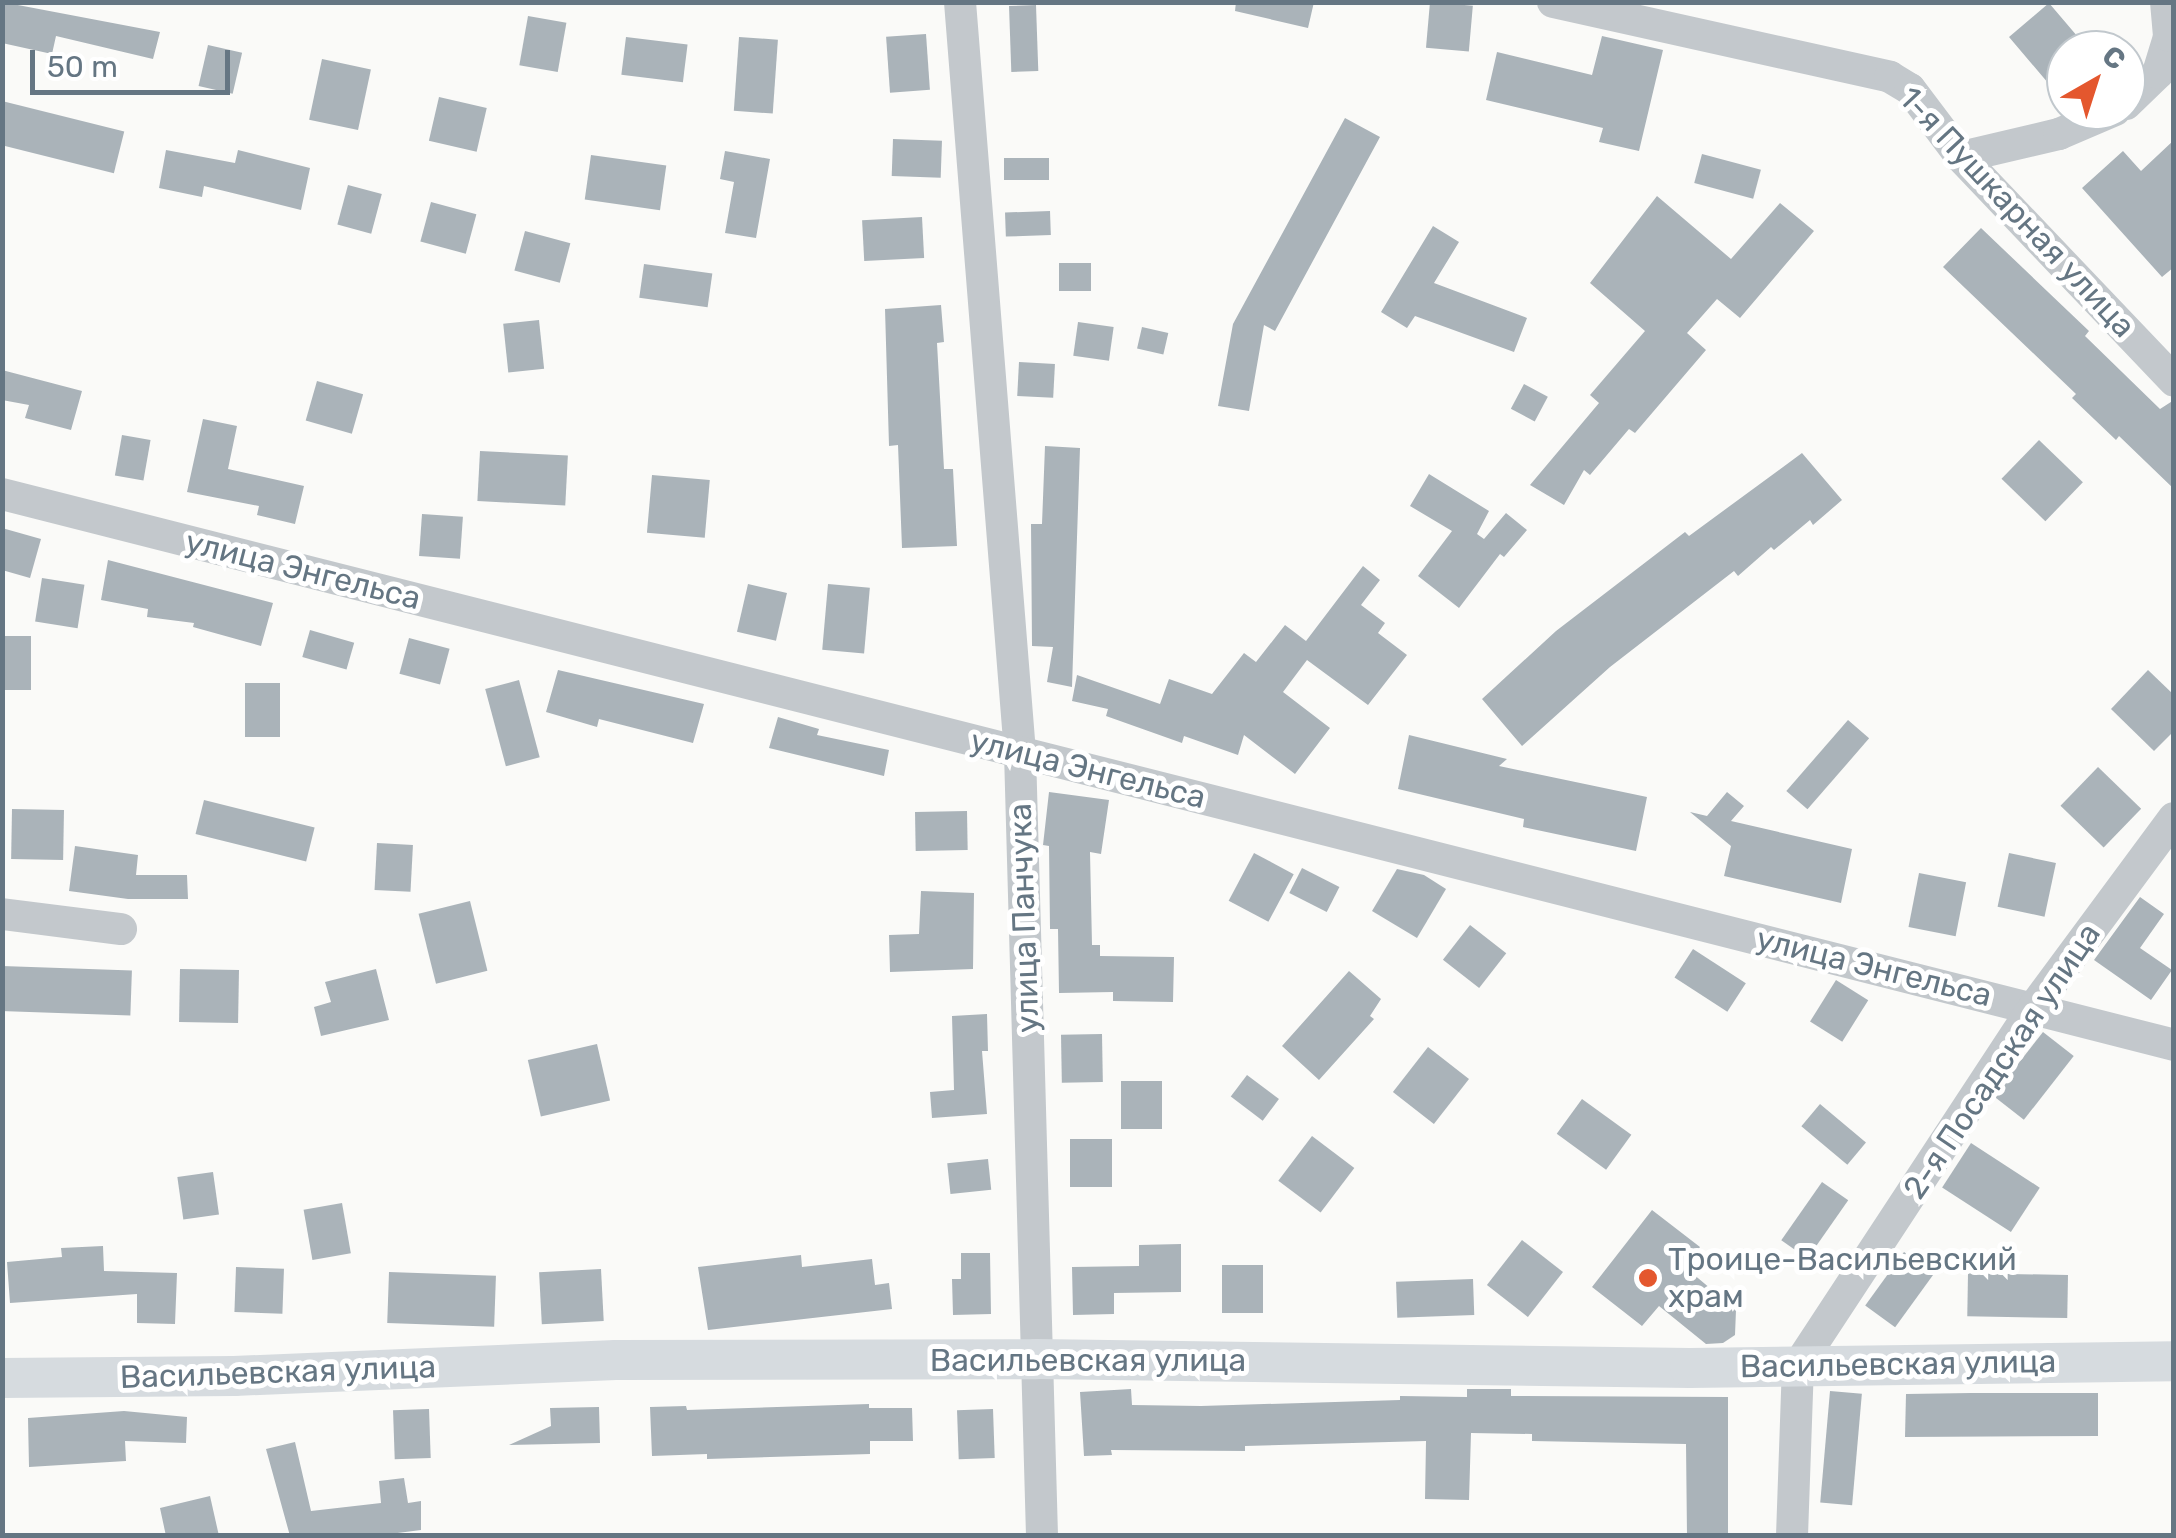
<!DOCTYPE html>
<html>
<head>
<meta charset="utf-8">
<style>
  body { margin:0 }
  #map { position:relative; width:2176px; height:1538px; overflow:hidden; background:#fafaf8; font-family:Rubik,sans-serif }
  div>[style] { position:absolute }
  .building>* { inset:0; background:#aab3b9; transform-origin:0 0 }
  .minor>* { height:32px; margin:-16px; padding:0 16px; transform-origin:16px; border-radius:16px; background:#c3c8cc }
  .major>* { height:40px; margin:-20px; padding:0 20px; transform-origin:20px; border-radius:20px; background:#d6dbdf }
  .dots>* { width:28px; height:28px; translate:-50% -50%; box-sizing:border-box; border:5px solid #fff; border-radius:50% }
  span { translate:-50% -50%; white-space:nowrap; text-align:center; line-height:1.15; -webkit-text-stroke:10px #fff; paint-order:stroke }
  .street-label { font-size:32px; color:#657683 }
  .poi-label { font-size:32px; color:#657683 }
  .left { translate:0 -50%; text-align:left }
  .frame { position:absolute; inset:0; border:5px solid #657683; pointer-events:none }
  .north { position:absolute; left:2046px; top:30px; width:100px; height:100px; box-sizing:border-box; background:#fff; border:2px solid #c1c8cd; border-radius:50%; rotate:39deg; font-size:28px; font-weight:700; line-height:40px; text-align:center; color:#657683 }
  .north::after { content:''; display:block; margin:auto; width:35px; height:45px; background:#e4572e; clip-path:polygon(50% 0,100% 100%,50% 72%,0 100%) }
  .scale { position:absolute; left:30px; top:50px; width:200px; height:45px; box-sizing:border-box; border:5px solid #657683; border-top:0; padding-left:12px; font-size:30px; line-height:35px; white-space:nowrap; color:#657683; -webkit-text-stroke:8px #fff; paint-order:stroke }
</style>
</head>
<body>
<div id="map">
  <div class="building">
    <i style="clip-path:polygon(2px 2px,160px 32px,153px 59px,56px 36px,52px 54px,2px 43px)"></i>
    <i style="clip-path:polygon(1236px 2px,1314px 2px,1308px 28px,1235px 11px)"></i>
    <i style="left:1430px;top:2px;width:43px;height:46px;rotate:5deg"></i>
    <i style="clip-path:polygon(2049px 3px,2089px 50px,2066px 50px,2066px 79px,2054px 90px,2009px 37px)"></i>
    <i style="left:1036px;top:5px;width:66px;height:27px;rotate:88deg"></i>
    <i style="left:528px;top:16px;width:39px;height:50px;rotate:10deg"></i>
    <i style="left:926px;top:34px;width:56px;height:40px;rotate:86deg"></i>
    <i style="clip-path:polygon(1602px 36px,1663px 50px,1639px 151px,1599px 142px,1603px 128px,1486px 100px,1497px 52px,1592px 75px)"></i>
    <i style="left:626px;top:37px;width:62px;height:38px;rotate:7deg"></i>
    <i style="left:739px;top:37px;width:39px;height:74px;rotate:4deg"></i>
    <i style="left:208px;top:45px;width:35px;height:42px;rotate:13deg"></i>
    <i style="left:322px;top:59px;width:50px;height:62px;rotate:12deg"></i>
    <i style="left:439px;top:97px;width:49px;height:45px;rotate:13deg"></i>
    <i style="left:2px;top:101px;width:126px;height:43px;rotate:14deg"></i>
    <i style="clip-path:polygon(1345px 118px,1380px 137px,1275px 331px,1264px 325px,1249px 411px,1218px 406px,1233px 324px)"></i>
    <i style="left:893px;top:139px;width:49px;height:37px;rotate:2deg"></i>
    <i style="clip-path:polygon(2174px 140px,2174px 267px,2162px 277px,2082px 188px,2123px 151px,2141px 171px)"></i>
    <i style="clip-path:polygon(166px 150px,235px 163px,238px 150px,310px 168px,301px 210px,204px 186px,202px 197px,159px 188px)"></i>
    <i style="clip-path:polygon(725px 151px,770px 159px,756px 238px,725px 233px,734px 182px,720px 179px)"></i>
    <i style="left:1702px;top:154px;width:61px;height:30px;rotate:15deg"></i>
    <i style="left:591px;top:155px;width:76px;height:45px;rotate:8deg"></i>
    <i style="left:1004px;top:158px;width:45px;height:22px"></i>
    <i style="left:348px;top:185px;width:35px;height:41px;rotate:15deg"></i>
    <i style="clip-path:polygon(1657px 196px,1731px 259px,1780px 203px,1814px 231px,1740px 318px,1717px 299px,1687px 333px,1706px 350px,1635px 433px,1629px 429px,1590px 475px,1584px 470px,1564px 505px,1530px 485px,1599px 403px,1590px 395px,1645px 331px,1590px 283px)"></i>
    <i style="left:431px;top:202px;width:47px;height:41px;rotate:15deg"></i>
    <i style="left:1050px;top:211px;width:24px;height:45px;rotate:88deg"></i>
    <i style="left:922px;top:217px;width:41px;height:60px;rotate:87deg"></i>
    <i style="clip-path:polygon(1433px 226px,1459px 242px,1434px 283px,1527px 318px,1514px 352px,1415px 316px,1407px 328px,1381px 312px)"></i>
    <i style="clip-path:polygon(1981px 228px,2089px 331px,2085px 336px,2160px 409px,2174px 400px,2174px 489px,2119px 436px,2116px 440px,2072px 398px,2076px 394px,1943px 267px)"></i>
    <i style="left:525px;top:231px;width:47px;height:41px;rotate:15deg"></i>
    <i style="left:1059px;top:263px;width:32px;height:28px"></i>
    <i style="left:644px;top:264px;width:69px;height:34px;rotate:8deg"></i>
    <i style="clip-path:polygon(941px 305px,944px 342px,937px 343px,944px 469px,953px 469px,957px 546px,902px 548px,898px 445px,889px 446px,885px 309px)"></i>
    <i style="left:539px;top:320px;width:49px;height:36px;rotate:84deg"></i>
    <i style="left:1078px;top:322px;width:36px;height:34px;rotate:8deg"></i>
    <i style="left:1142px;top:327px;width:27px;height:22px;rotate:13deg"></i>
    <i style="left:1019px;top:362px;width:36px;height:34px;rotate:3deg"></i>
    <i style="clip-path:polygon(2px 370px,82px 391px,71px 430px,25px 418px,29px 405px,2px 400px)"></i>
    <i style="left:317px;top:381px;width:48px;height:41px;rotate:16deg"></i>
    <i style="left:1524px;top:384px;width:27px;height:28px;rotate:28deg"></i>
    <i style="clip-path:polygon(203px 419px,237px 426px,228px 469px,304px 486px,295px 524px,257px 515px,259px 506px,187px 492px)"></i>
    <i style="left:122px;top:435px;width:29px;height:41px;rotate:10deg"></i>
    <i style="left:2039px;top:440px;width:61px;height:54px;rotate:44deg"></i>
    <i style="clip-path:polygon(1045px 446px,1080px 448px,1072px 687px,1047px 682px,1053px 647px,1032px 646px,1031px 524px,1042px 524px)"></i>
    <i style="left:480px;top:451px;width:88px;height:50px;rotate:3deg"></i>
    <i style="clip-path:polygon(1802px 453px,1842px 500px,1813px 525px,1810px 520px,1774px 550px,1771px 547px,1738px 576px,1734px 571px,1610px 667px,1522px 746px,1482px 699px,1556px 631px,1685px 532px,1689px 536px)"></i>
    <i style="clip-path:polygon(1429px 474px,1489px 511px,1477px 534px,1484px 539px,1506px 513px,1527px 530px,1504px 557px,1500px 554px,1459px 608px,1418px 576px,1452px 531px,1410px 506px)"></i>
    <i style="left:652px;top:475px;width:58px;height:58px;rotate:5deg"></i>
    <i style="left:422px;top:514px;width:41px;height:42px;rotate:4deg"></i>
    <i style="clip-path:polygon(2px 528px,41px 539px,30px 578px,2px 570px)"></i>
    <i style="clip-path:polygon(108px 560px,273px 603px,261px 646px,193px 627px,194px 623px,147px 617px,148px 609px,101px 600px)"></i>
    <i style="clip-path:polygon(1363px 566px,1380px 580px,1361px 605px,1385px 623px,1378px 633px,1407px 655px,1368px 705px,1307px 660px,1283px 692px,1330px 728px,1295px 774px,1244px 735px,1238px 755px,1184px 736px,1182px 743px,1106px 716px,1108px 709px,1072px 701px,1077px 675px,1160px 704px,1169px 679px,1212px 694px,1244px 653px,1256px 662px,1285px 625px,1306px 641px)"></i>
    <i style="left:42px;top:578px;width:43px;height:44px;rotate:9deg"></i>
    <i style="left:748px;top:584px;width:40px;height:49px;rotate:13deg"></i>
    <i style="left:828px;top:584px;width:42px;height:66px;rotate:5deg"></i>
    <i style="left:310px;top:630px;width:46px;height:28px;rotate:16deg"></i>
    <i style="left:2px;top:636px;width:29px;height:54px"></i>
    <i style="left:409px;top:638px;width:42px;height:37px;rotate:15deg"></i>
    <i style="clip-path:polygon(558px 670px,704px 704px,693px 743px,599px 719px,597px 727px,546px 712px)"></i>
    <i style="clip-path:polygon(2148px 670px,2174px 695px,2174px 731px,2154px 751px,2111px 709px)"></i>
    <i style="left:519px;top:680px;width:80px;height:35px;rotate:75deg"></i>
    <i style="left:245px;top:683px;width:35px;height:54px"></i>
    <i style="clip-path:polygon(778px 717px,819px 729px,817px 735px,889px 750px,884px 776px,769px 748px)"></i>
    <i style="left:1848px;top:720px;width:28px;height:94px;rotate:41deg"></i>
    <i style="clip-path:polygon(1409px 735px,1507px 759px,1499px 766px,1647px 797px,1636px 851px,1523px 827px,1524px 819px,1398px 789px)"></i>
    <i style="left:2098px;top:767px;width:60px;height:54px;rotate:44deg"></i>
    <i style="clip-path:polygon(1049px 792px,1109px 800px,1101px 854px,1090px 852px,1092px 945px,1100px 945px,1100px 956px,1174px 957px,1173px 1002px,1113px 1001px,1113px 992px,1059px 993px,1058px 929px,1050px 929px,1049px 846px,1043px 845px)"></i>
    <i style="clip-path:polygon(1727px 792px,1744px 806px,1731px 821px,1852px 849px,1841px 903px,1724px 876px,1731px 846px,1690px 812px,1707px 816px)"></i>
    <i style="left:204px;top:800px;width:114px;height:35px;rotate:14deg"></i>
    <i style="left:12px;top:809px;width:52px;height:50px;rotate:1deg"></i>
    <i style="left:967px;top:811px;width:39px;height:52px;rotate:89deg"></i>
    <i style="left:377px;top:843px;width:36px;height:47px;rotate:3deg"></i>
    <i style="clip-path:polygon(75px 846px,138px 855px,136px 875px,187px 875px,188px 899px,128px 899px,69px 891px)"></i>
    <i style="left:1254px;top:853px;width:45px;height:54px;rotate:28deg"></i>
    <i style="left:2009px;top:853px;width:48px;height:55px;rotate:12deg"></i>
    <i style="left:1302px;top:868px;width:42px;height:28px;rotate:27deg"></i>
    <i style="clip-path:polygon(1397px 869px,1424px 875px,1446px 889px,1417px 938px,1372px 911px)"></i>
    <i style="left:1919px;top:873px;width:48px;height:55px;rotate:11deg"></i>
    <i style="clip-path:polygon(921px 891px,974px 893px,973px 969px,890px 972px,889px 935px,919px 934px)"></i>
    <i style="clip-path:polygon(2140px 897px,2164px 914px,2140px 948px,2172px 970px,2151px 1000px,2094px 960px)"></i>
    <i style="left:470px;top:901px;width:72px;height:53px;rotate:76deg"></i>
    <i style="left:1470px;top:925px;width:46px;height:44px;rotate:38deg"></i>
    <i style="left:1693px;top:949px;width:63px;height:34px;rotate:33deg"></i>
    <i style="left:2px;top:966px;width:130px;height:45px;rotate:2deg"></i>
    <i style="left:180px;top:969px;width:59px;height:53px;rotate:1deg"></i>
    <i style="clip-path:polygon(376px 969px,389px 1020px,321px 1036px,314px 1007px,331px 1002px,325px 982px)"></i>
    <i style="clip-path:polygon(1349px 971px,1381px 999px,1370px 1016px,1374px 1019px,1319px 1080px,1282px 1046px)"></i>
    <i style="left:1836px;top:980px;width:38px;height:49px;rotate:32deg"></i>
    <i style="clip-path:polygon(987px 1014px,988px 1051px,982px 1051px,987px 1114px,932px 1118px,930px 1092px,954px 1090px,952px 1016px)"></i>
    <i style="left:2043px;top:1032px;width:39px;height:81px;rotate:38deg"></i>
    <i style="left:1102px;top:1034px;width:48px;height:41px;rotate:89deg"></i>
    <i style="left:597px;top:1044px;width:58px;height:71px;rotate:77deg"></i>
    <i style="left:1428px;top:1047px;width:52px;height:57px;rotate:38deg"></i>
    <i style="left:1247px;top:1075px;width:40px;height:27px;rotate:37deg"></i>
    <i style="left:1121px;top:1081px;width:41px;height:48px"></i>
    <i style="left:1582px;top:1099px;width:61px;height:43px;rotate:36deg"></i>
    <i style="left:1820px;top:1104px;width:60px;height:29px;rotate:40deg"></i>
    <i style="left:1312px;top:1136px;width:53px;height:56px;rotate:37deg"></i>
    <i style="left:1070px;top:1139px;width:42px;height:48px"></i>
    <i style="left:1971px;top:1143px;width:82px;height:53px;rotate:33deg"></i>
    <i style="left:988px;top:1159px;width:31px;height:41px;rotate:84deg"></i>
    <i style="left:213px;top:1172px;width:43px;height:36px;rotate:82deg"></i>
    <i style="left:1822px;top:1182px;width:32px;height:71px;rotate:35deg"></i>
    <i style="left:342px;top:1203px;width:51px;height:39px;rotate:80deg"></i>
    <i style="clip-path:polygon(1652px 1210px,1700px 1247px,1686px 1268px,1736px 1310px,1735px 1335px,1723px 1343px,1706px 1344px,1659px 1306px,1642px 1326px,1592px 1287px)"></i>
    <i style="left:1522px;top:1240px;width:52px;height:57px;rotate:38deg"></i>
    <i style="clip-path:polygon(1181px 1244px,1181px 1292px,1114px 1293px,1114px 1314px,1073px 1315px,1072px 1267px,1139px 1266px,1139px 1245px)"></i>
    <i style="clip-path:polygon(103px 1246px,104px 1271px,177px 1273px,175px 1324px,137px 1323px,137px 1294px,10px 1303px,7px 1262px,62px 1257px,61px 1248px)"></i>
    <i style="left:1904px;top:1252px;width:37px;height:66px;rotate:36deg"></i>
    <i style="clip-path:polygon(961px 1253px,990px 1253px,991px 1314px,953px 1315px,952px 1279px,961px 1279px)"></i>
    <i style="clip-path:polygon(801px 1255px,802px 1267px,872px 1259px,875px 1285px,889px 1283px,892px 1309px,708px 1330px,698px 1267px)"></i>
    <i style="left:1222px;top:1265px;width:41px;height:48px"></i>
    <i style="left:236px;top:1267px;width:48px;height:45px;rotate:2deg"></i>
    <i style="left:601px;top:1269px;width:52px;height:62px;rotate:87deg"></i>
    <i style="left:389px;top:1272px;width:107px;height:51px;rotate:2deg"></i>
    <i style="left:2068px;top:1275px;width:43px;height:100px;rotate:91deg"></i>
    <i style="left:1473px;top:1279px;width:36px;height:77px;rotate:88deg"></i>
    <i style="clip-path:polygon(1131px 1389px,1132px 1405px,1201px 1406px,1400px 1400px,1400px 1396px,1467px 1397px,1467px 1389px,1511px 1389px,1511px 1396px,1728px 1397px,1728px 1536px,1687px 1536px,1686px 1444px,1532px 1441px,1532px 1434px,1471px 1433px,1469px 1500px,1425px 1499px,1426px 1441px,1245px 1446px,1245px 1451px,1111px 1450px,1112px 1455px,1084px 1456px,1080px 1392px)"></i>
    <i style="left:1830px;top:1391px;width:32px;height:112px;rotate:5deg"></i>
    <i style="clip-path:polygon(1971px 1393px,2098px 1393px,2098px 1436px,1905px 1437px,1906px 1394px)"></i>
    <i style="clip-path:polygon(869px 1404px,869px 1408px,912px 1408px,913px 1441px,870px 1441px,870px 1454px,707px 1459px,707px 1454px,652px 1456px,650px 1407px,686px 1406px,687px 1410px)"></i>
    <i style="clip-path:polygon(599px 1407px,600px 1443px,509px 1445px,551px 1426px,550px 1408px)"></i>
    <i style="left:429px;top:1409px;width:49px;height:36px;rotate:88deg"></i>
    <i style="left:993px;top:1409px;width:49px;height:36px;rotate:88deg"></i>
    <i style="clip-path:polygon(124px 1411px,187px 1417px,186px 1443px,125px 1441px,126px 1461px,29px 1467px,28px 1418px)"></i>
    <i style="clip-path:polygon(295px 1442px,311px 1511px,381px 1503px,379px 1481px,404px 1478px,408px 1503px,421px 1501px,421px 1530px,374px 1536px,290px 1536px,266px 1449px)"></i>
    <i style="clip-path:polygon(210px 1496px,219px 1536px,166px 1536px,160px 1508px)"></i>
  </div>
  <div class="minor">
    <i style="left:960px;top:2px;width:753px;rotate:85.43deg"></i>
    <i style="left:1020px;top:753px;width:783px;rotate:88.39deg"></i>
    <i style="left:1553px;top:2px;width:345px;rotate:12.5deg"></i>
    <i style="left:1890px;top:77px;width:23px;rotate:31deg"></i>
    <i style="left:1910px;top:89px;width:85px;rotate:53.1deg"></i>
    <i style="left:1961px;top:157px;width:309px;rotate:46.4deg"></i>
    <i style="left:2126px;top:104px;width:45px;rotate:-44.1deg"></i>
    <i style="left:2158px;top:73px;width:39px;rotate:-73deg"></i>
    <i style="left:2169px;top:36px;width:34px;rotate:-95deg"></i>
    <i style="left:1961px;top:157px;width:101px;rotate:-13.2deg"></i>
    <i style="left:2059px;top:134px;width:61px;rotate:-23.2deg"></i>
    <i style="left:2px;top:494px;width:2241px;rotate:14.23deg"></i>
    <i style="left:2px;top:914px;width:120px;rotate:7.2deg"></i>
    <i style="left:1792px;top:1536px;width:170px;rotate:-88deg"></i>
    <i style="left:1798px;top:1366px;width:430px;rotate:-56.7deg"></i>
    <i style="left:2034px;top:1007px;width:235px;rotate:-53.5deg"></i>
  </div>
  <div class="major">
    <i style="left:2px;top:1378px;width:232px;rotate:-0.5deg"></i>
    <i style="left:234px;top:1376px;width:382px;rotate:-2.4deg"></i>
    <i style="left:616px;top:1360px;width:420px;rotate:-0.1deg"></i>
    <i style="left:1036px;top:1359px;width:654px;rotate:0.79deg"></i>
    <i style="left:1690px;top:1368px;width:484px;rotate:-0.8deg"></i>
  </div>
  <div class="dots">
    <i style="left:1648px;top:1278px;background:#e4572e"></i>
  </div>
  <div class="street-label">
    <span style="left:2017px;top:212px;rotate:47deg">1-я Пушкарная улица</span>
    <span style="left:303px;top:570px;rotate:14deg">улица Энгельса</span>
    <span style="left:1088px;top:769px;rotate:14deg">улица Энгельса</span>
    <span style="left:1024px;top:918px;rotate:-92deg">улица Панчука</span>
    <span style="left:1874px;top:967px;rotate:14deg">улица Энгельса</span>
    <span style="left:2002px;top:1061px;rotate:-56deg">2-я Посадская улица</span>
    <span style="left:1088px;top:1360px">Васильевская улица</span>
    <span style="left:1898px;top:1364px;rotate:-1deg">Васильевская улица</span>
    <span style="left:278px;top:1372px;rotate:-2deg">Васильевская улица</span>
  </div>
  <div class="poi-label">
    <span class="left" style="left:1668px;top:1278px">Троице-Васильевский<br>храм</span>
  </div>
  <div class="frame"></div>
  <div class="north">С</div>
  <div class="scale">50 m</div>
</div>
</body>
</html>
